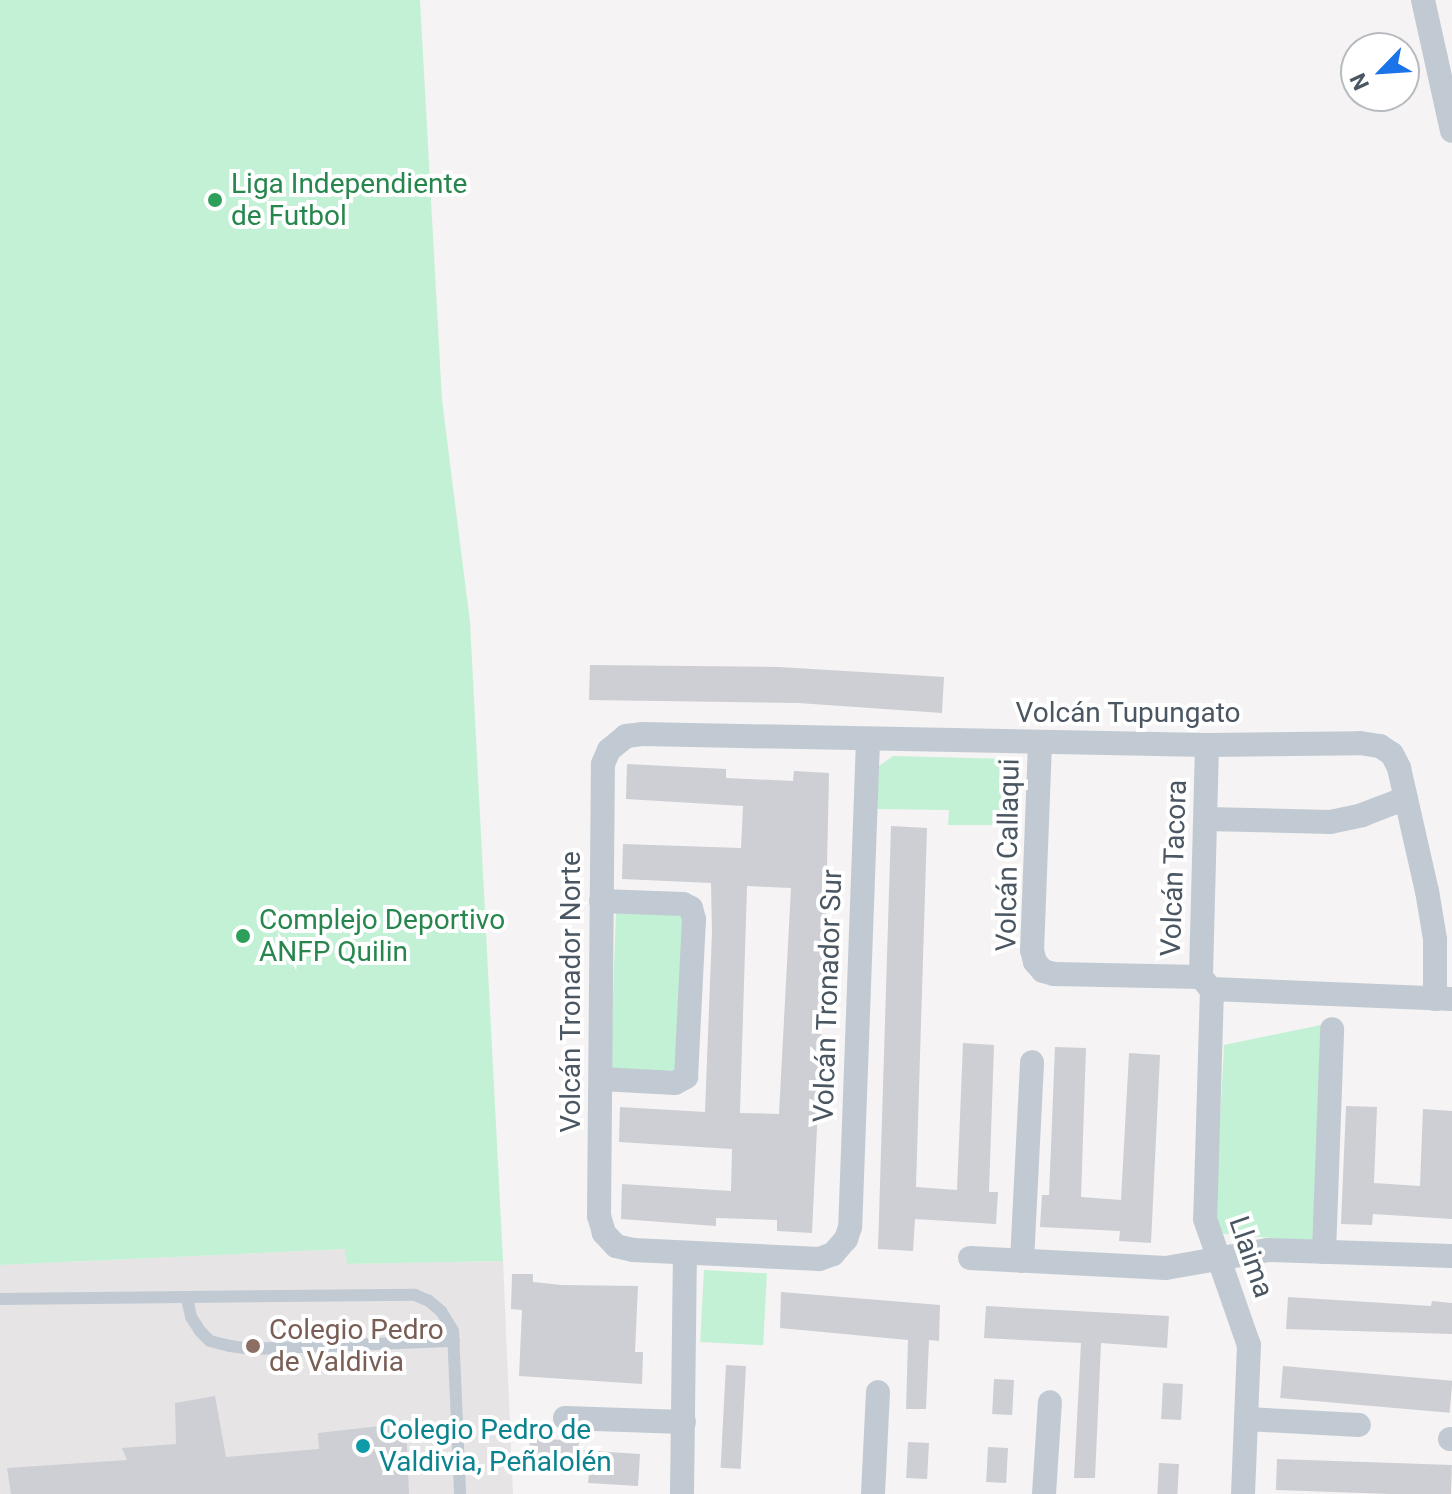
<!DOCTYPE html>
<html>
<head>
<meta charset="utf-8">
<style>
  body { margin:0 }
  #map { position:relative; width:1452px; height:1494px; overflow:hidden; background:#f5f3f3; font-family:Roboto,sans-serif }
  div>[style] { position:absolute }
  .education>* { inset:0; background:#e6e4e5 }
  .green>* { inset:0; background:#c3f1d5; transform-origin:0 0 }
  .building>* { inset:0; background:#cdcfd5; transform-origin:0 0 }
  .lane>* { height:12px; margin:-6px; padding:0 6px; transform-origin:6px; border-radius:6px; background:#c1cad2 }
  .street>* { height:24px; margin:-12px; padding:0 12px; transform-origin:12px; border-radius:12px; background:#c1cad2 }
  .dots>* { width:22px; height:22px; translate:-50% -50%; box-sizing:border-box; border:4px solid #fff; border-radius:50% }
  span { translate:-50% -50%; white-space:nowrap; text-align:center; line-height:1.15; -webkit-text-stroke:8px #fff; paint-order:stroke }
  .leisure-label { font-size:28px; color:#27864d }
  .left { translate:0 -50%; text-align:left }
  .street-label { font-size:28px; color:#4a5661 }
  .education-label { font-size:28px; color:#785e54 }
  .culture-label { font-size:28px; color:#0d838f }
  .north { position:absolute; left:1340px; top:32px; width:80px; height:80px; box-sizing:border-box; background:#fff; border:2px solid #b7bbc0; border-radius:50%; rotate:245deg; font-size:22px; font-weight:700; line-height:32px; text-align:center; color:#4a5661 }
  .north::after { content:''; display:block; margin:auto; width:28px; height:36px; background:#1a73e8; clip-path:polygon(50% 0,100% 100%,50% 72%,0 100%) }
</style>
</head>
<body>
<div id="map">
  <div class="education">
    <i style="clip-path:polygon(346px 1249px,347px 1264px,503px 1261px,513px 1494px,0 1494px,0 1265px)"></i>
  </div>
  <div class="green">
    <i style="clip-path:polygon(0 0,420px 0,442px 400px,470px 622px,503px 1261px,347px 1264px,345px 1249px,0 1265px)"></i>
    <i style="clip-path:polygon(893px 756px,1010px 759px,1009px 825px,948px 825px,949px 810px,876px 809px,879px 766px)"></i>
    <i style="left:616px;top:911px;width:67px;height:162px;rotate:2deg"></i>
    <i style="clip-path:polygon(1321px 1025px,1318px 1242px,1214px 1233px,1224px 1045px)"></i>
    <i style="left:704px;top:1270px;width:63px;height:72px;rotate:3deg"></i>
  </div>
  <div class="building">
    <i style="clip-path:polygon(590px 665px,779px 667px,944px 677px,942px 713px,798px 703px,589px 700px)"></i>
    <i style="clip-path:polygon(evenodd,627px 764px,726px 769px,726px 778px,793px 781px,794px 771px,829px 773px,825px 959px,812px 1233px,777px 1231px,777px 1220px,716px 1218px,716px 1226px,621px 1219px,622px 1184px,731px 1191px,732px 1149px,619px 1142px,620px 1107px,705px 1112px,712px 932px,711px 883px,622px 879px,623px 844px,741px 848px,743px 806px,626px 799px,627px 764px,747px 886px,791px 888px,779px 1114px,740px 1113px,747px 886px)"></i>
    <i style="clip-path:polygon(891px 826px,927px 828px,916px 1187px,957px 1190px,963px 1043px,994px 1045px,989px 1192px,998px 1192px,996px 1224px,915px 1219px,913px 1251px,878px 1249px)"></i>
    <i style="clip-path:polygon(1055px 1047px,1086px 1048px,1081px 1197px,1121px 1200px,1129px 1053px,1160px 1055px,1151px 1243px,1119px 1241px,1120px 1231px,1040px 1227px,1042px 1195px,1049px 1195px)"></i>
    <i style="clip-path:polygon(1346px 1106px,1377px 1107px,1374px 1183px,1420px 1186px,1423px 1109px,1452px 1111px,1452px 1219px,1373px 1214px,1372px 1225px,1341px 1224px)"></i>
    <i style="clip-path:polygon(512px 1274px,533px 1274px,533px 1282px,562px 1285px,638px 1286px,635px 1352px,643px 1352px,642px 1384px,519px 1376px,522px 1310px,511px 1309px)"></i>
    <i style="clip-path:polygon(781px 1292px,940px 1305px,939px 1341px,929px 1340px,926px 1409px,906px 1409px,908px 1340px,780px 1328px)"></i>
    <i style="clip-path:polygon(1288px 1297px,1431px 1306px,1432px 1301px,1452px 1303px,1452px 1334px,1286px 1329px)"></i>
    <i style="clip-path:polygon(986px 1306px,1169px 1316px,1167px 1348px,1101px 1343px,1095px 1478px,1074px 1478px,1081px 1343px,984px 1338px)"></i>
    <i style="left:726px;top:1365px;width:20px;height:103px;rotate:3deg"></i>
    <i style="left:1283px;top:1366px;width:170px;height:32px;rotate:5deg"></i>
    <i style="left:994px;top:1379px;width:20px;height:35px;rotate:3deg"></i>
    <i style="left:1163px;top:1383px;width:20px;height:36px;rotate:3deg"></i>
    <i style="clip-path:polygon(215px 1396px,226px 1457px,319px 1449px,318px 1433px,406px 1423px,409px 1494px,11px 1494px,7px 1468px,127px 1460px,122px 1448px,176px 1444px,175px 1403px)"></i>
    <i style="clip-path:polygon(530px 1438px,579px 1441px,578px 1450px,640px 1454px,638px 1486px,588px 1483px,589px 1473px,527px 1469px)"></i>
    <i style="left:908px;top:1442px;width:21px;height:36px;rotate:3deg"></i>
    <i style="left:988px;top:1447px;width:20px;height:35px;rotate:3deg"></i>
    <i style="left:1277px;top:1459px;width:175px;height:31px;rotate:2deg"></i>
    <i style="left:1159px;top:1463px;width:20px;height:31px;rotate:3deg"></i>
  </div>
  <div class="lane">
    <i style="left:187px;top:1298px;width:19px;rotate:78deg"></i>
    <i style="left:191px;top:1317px;width:17px;rotate:57deg"></i>
    <i style="left:200px;top:1331px;width:14px;rotate:45deg"></i>
    <i style="left:210px;top:1341px;width:21px;rotate:14deg"></i>
    <i style="left:230px;top:1346px;width:21px;rotate:8deg"></i>
    <i style="left:251px;top:1349px;width:203px;rotate:-2.3deg"></i>
    <i style="left:0;top:1299px;width:415px;rotate:-0.6deg"></i>
    <i style="left:415px;top:1295px;width:15px;rotate:23deg"></i>
    <i style="left:429px;top:1301px;width:16px;rotate:40deg"></i>
    <i style="left:441px;top:1311px;width:23px;rotate:59deg"></i>
    <i style="left:453px;top:1331px;width:163px;rotate:87.5deg"></i>
  </div>
  <div class="street">
    <i style="left:1423px;top:0;width:134px;rotate:77.5deg"></i>
    <i style="left:868px;top:741px;width:486px;rotate:92.1deg"></i>
    <i style="left:850px;top:1227px;width:13px;rotate:108deg"></i>
    <i style="left:846px;top:1239px;width:20px;rotate:131deg"></i>
    <i style="left:833px;top:1254px;width:15px;rotate:160deg"></i>
    <i style="left:819px;top:1259px;width:186px;rotate:-177.2deg"></i>
    <i style="left:633px;top:1250px;width:17px;rotate:-167deg"></i>
    <i style="left:616px;top:1246px;width:18px;rotate:-133deg"></i>
    <i style="left:604px;top:1233px;width:18px;rotate:-106deg"></i>
    <i style="left:599px;top:1216px;width:452px;rotate:-89.5deg"></i>
    <i style="left:603px;top:764px;width:15px;rotate:-67deg"></i>
    <i style="left:609px;top:750px;width:22px;rotate:-39deg"></i>
    <i style="left:626px;top:736px;width:16px;rotate:-7deg"></i>
    <i style="left:642px;top:734px;width:565px;rotate:1.12deg"></i>
    <i style="left:1207px;top:745px;width:153px;rotate:-0.7deg"></i>
    <i style="left:1360px;top:743px;width:20px;rotate:9deg"></i>
    <i style="left:1380px;top:746px;width:14px;rotate:34deg"></i>
    <i style="left:1392px;top:754px;width:16px;rotate:63deg"></i>
    <i style="left:1399px;top:768px;width:126px;rotate:77.2deg"></i>
    <i style="left:1427px;top:891px;width:49px;rotate:80.5deg"></i>
    <i style="left:1435px;top:939px;width:60px;rotate:90deg"></i>
    <i style="left:1040px;top:743px;width:207px;rotate:92.2deg"></i>
    <i style="left:1032px;top:950px;width:12px;rotate:76deg"></i>
    <i style="left:1035px;top:962px;width:12px;rotate:48deg"></i>
    <i style="left:1043px;top:971px;width:11px;rotate:15deg"></i>
    <i style="left:1054px;top:974px;width:147px;rotate:1.2deg"></i>
    <i style="left:1207px;top:745px;width:232px;rotate:91.5deg"></i>
    <i style="left:1201px;top:977px;width:14px;rotate:51deg"></i>
    <i style="left:1206px;top:819px;width:124px;rotate:1.4deg"></i>
    <i style="left:1330px;top:822px;width:33px;rotate:-12deg"></i>
    <i style="left:1362px;top:815px;width:47px;rotate:-21.1deg"></i>
    <i style="left:1212px;top:989px;width:230px;rotate:91.7deg"></i>
    <i style="left:1205px;top:1219px;width:133px;rotate:70.8deg"></i>
    <i style="left:1249px;top:1345px;width:149px;rotate:92.3deg"></i>
    <i style="left:1212px;top:989px;width:240px;rotate:2.4deg"></i>
    <i style="left:601px;top:1079px;width:74px;rotate:3.1deg"></i>
    <i style="left:675px;top:1083px;width:13px;rotate:-29deg"></i>
    <i style="left:686px;top:1077px;width:158px;rotate:-87.1deg"></i>
    <i style="left:694px;top:919px;width:11px;rotate:-105deg"></i>
    <i style="left:691px;top:908px;width:9px;rotate:-153deg"></i>
    <i style="left:683px;top:904px;width:82px;rotate:-177.9deg"></i>
    <i style="left:1324px;top:1252px;width:223px;rotate:-87.9deg"></i>
    <i style="left:970px;top:1258px;width:196px;rotate:2.9deg"></i>
    <i style="left:1166px;top:1268px;width:104px;rotate:-10deg"></i>
    <i style="left:1268px;top:1250px;width:184px;rotate:1.9deg"></i>
    <i style="left:1022px;top:1261px;width:199px;rotate:-87.1deg"></i>
    <i style="left:565px;top:1418px;width:119px;rotate:1.9deg"></i>
    <i style="left:1246px;top:1419px;width:113px;rotate:3deg"></i>
    <i style="left:1450px;top:1439px;width:2px"></i>
    <i style="left:682px;top:1494px;width:241px;rotate:-89.3deg"></i>
    <i style="left:873px;top:1494px;width:102px;rotate:-87.2deg"></i>
    <i style="left:1044px;top:1494px;width:92px;rotate:-86.3deg"></i>
  </div>
  <div class="dots">
    <i style="left:215px;top:200px;background:#2e9e5b"></i>
    <i style="left:243px;top:936px;background:#2e9e5b"></i>
    <i style="left:253px;top:1346px;background:#8d6e63"></i>
    <i style="left:363px;top:1446px;background:#0f9aa8"></i>
  </div>
  <div class="leisure-label">
    <span class="left" style="left:231px;top:200px">Liga Independiente<br>de Futbol</span>
    <span class="left" style="left:259px;top:936px">Complejo Deportivo<br>ANFP Quilin</span>
  </div>
  <div class="street-label">
    <span style="left:1128px;top:713px">Volcán Tupungato</span>
    <span style="left:1008px;top:855px;rotate:-89deg">Volcán Callaqui</span>
    <span style="left:1174px;top:868px;rotate:-88deg">Volcán Tacora</span>
    <span style="left:571px;top:992px;rotate:-90deg">Volcán Tronador Norte</span>
    <span style="left:828px;top:996px;rotate:-88deg">Volcán Tronador Sur</span>
    <span style="left:1251px;top:1257px;rotate:71deg">Llaima</span>
  </div>
  <div class="education-label">
    <span class="left" style="left:269px;top:1346px">Colegio Pedro<br>de Valdivia</span>
  </div>
  <div class="culture-label">
    <span class="left" style="left:379px;top:1446px">Colegio Pedro de<br>Valdivia, Peñalolén</span>
  </div>
  <div class="north">N</div>
</div>
</body>
</html>
